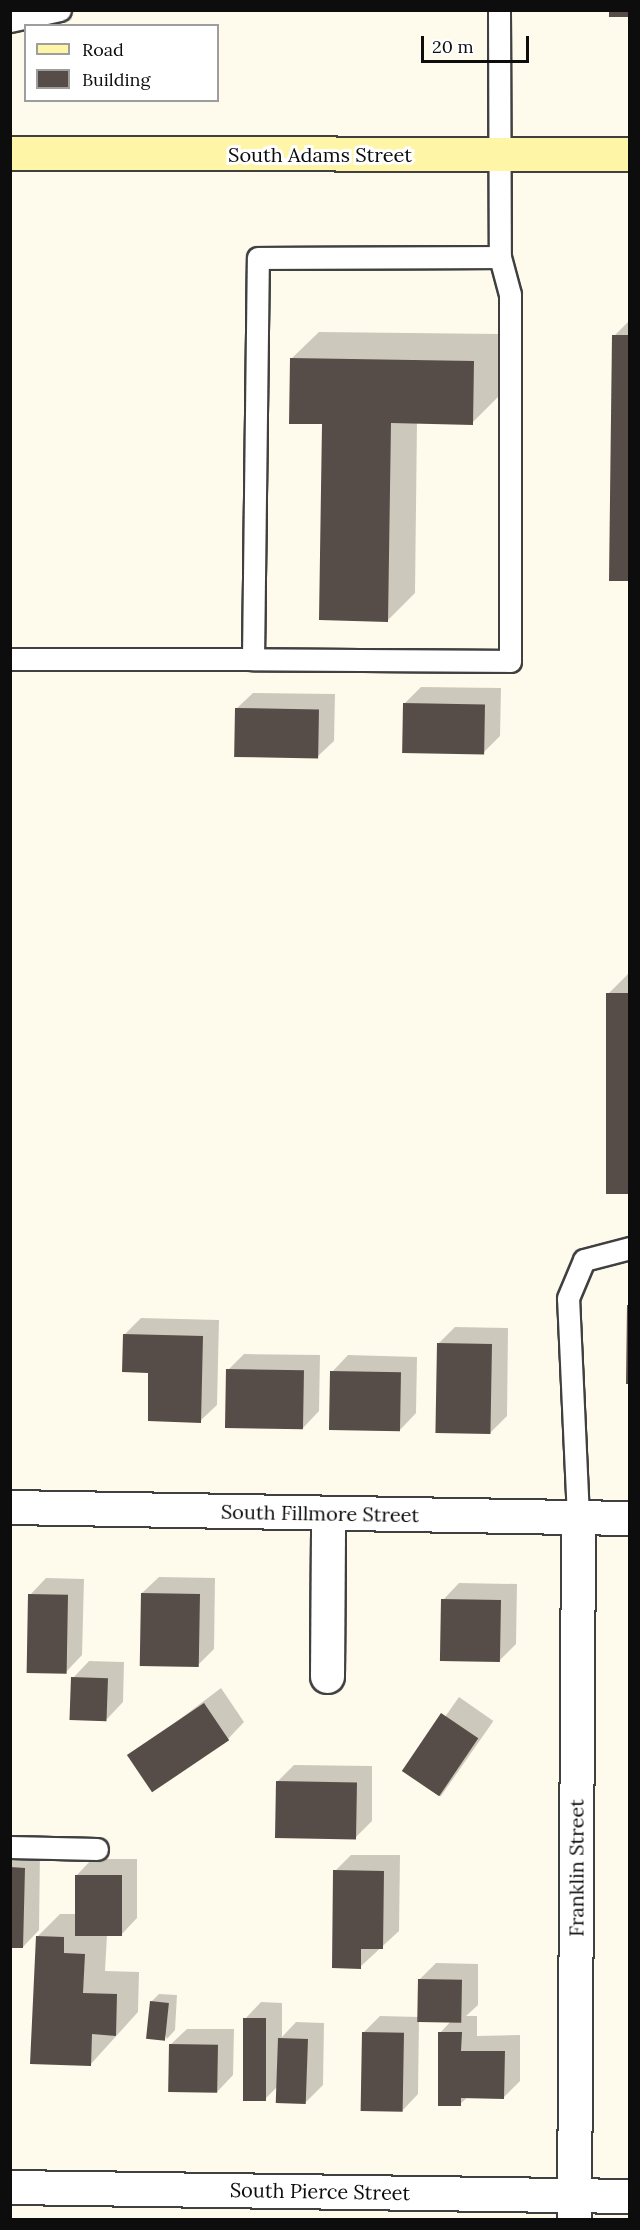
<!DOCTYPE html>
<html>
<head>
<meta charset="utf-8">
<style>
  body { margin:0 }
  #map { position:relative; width:640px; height:2230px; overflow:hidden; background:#fffbec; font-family:Lora,serif }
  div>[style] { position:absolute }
  .shadow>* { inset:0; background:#0003; transform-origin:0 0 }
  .building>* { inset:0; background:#564d48; transform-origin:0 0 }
  .roads { filter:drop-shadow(2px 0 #404040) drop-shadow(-2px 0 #404040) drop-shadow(0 2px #404040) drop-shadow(0 -2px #404040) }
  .lane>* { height:21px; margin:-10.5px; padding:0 10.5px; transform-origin:10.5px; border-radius:10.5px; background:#fff }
  .street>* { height:33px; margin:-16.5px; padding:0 16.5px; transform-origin:16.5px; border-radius:16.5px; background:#fff }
  .secondary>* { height:33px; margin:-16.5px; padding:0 16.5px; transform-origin:16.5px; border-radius:16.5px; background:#fff5a7 }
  span { translate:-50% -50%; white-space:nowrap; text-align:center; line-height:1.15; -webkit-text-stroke:6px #fff; paint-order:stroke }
  .street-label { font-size:20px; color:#0d0d0d }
  .frame { position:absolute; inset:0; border:12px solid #0d0d0d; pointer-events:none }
  .legend { position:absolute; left:24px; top:24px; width:195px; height:78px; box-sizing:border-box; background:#fff; border:2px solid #9e9e9e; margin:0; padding:8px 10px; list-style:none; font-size:18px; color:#0d0d0d }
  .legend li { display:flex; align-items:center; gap:12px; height:30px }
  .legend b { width:30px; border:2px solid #9e9e9e }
  .scale { position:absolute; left:421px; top:36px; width:108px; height:27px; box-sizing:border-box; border:3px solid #0d0d0d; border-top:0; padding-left:8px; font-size:18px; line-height:21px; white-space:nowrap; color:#0d0d0d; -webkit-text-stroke:4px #fff; paint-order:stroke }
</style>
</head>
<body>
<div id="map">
  <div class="shadow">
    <i style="clip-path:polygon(630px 320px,630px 580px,614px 336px)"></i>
    <i style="clip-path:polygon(319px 332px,500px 334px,499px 396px,472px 423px,417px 422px,415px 593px,388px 620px,323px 422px,292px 358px)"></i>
    <i style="clip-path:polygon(421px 687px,501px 688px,500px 736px,483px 753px,405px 703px)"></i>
    <i style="clip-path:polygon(253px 693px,335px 694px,334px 741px,317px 757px,236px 709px)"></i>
    <i style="clip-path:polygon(630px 972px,630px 1192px,608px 994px)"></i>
    <i style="clip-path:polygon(141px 1318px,219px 1320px,217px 1405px,200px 1421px,150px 1371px,124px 1335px)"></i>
    <i style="clip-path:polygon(455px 1327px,508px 1328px,507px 1416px,490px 1433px,439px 1343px)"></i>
    <i style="clip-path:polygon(244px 1354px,320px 1355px,319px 1411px,303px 1428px,228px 1370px)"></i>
    <i style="clip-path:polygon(348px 1355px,417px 1357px,416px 1413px,400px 1430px,332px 1372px)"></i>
    <i style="clip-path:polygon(159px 1577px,215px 1578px,214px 1649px,198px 1665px,142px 1593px)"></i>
    <i style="clip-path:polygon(46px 1578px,84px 1579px,82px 1655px,66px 1672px,30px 1595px)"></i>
    <i style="clip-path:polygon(459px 1583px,517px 1584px,516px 1644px,499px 1661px,443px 1600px)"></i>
    <i style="clip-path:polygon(89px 1661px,124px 1662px,123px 1702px,107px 1719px,73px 1678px)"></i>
    <i style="clip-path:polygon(221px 1688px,244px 1722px,228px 1739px,130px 1757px)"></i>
    <i style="left:459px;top:1697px;width:42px;height:92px;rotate:35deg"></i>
    <i style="clip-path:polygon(294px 1765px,372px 1766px,372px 1821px,355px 1838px,278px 1781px)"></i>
    <i style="clip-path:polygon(10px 1851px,40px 1852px,39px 1930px,23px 1947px,10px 1946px)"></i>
    <i style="clip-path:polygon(351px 1855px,400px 1855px,399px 1931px,360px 1967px,335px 1871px)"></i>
    <i style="clip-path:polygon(92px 1859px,137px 1859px,137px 1918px,121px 1935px,107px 1935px,105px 1971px,139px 1972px,138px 2012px,90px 2065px,38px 1936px,60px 1914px,75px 1914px,76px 1876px)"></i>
    <i style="clip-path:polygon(436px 1963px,478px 1964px,478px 2005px,466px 2016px,477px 2016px,477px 2036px,520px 2035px,520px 2081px,504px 2097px,468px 2097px,460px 2104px,440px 2033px,451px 2021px,419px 2020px,418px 2094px,402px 2111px,363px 2033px,380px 2016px,419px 2017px,419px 1980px)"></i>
    <i style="clip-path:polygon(159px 1994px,177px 1995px,175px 2030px,167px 2039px,151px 2002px)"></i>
    <i style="clip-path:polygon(261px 2002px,282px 2003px,282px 2037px,296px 2022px,324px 2023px,323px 2085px,306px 2102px,279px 2085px,264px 2100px,245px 2019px)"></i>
    <i style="clip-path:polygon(10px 2013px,12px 2013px,10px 2062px)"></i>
    <i style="clip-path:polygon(187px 2029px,234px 2029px,233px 2075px,217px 2092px,170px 2045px)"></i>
  </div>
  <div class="building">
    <i style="left:609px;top:10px;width:21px;height:7px"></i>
    <i style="clip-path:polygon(612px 335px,630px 335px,630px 581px,609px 581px)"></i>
    <i style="clip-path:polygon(290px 358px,474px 361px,473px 425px,391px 423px,388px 622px,319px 620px,322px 424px,289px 424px)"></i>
    <i style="left:403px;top:703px;width:82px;height:50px;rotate:1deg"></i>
    <i style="left:235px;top:708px;width:84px;height:49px;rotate:1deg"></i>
    <i style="left:606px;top:993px;width:24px;height:201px"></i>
    <i style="clip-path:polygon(627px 1305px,630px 1305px,630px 1384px,626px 1384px)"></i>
    <i style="clip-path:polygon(123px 1334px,203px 1336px,201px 1423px,148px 1421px,148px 1373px,122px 1372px)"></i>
    <i style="left:437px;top:1343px;width:55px;height:90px;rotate:1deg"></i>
    <i style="left:226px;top:1369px;width:78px;height:59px;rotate:1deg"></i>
    <i style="left:330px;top:1371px;width:71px;height:59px;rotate:1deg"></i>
    <i style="left:141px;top:1593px;width:59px;height:73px;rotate:1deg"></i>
    <i style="left:28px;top:1594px;width:40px;height:79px;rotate:1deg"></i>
    <i style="left:441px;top:1599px;width:60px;height:62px;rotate:1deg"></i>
    <i style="left:71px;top:1677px;width:37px;height:43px;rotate:2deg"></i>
    <i style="left:204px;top:1703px;width:45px;height:93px;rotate:56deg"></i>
    <i style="left:441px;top:1713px;width:45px;height:70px;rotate:34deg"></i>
    <i style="left:276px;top:1781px;width:81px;height:57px;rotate:1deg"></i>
    <i style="clip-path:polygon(10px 1867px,25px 1868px,23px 1948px,10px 1948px)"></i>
    <i style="clip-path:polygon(333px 1870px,384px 1871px,383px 1949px,361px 1949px,361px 1969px,332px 1968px)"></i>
    <i style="left:75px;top:1875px;width:47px;height:61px"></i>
    <i style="clip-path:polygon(36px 1936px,64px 1937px,64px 1953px,85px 1954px,83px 1993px,117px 1994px,116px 2036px,92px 2034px,91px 2066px,30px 2064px)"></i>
    <i style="left:418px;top:1979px;width:44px;height:43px;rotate:1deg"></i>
    <i style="left:150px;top:2001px;width:19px;height:38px;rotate:6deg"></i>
    <i style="left:243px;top:2018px;width:23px;height:83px"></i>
    <i style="left:362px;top:2032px;width:42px;height:79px;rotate:1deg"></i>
    <i style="clip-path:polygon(438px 2032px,462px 2032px,461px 2051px,505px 2051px,504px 2099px,461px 2098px,461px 2106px,438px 2106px)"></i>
    <i style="left:278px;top:2038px;width:30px;height:65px;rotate:2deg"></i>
    <i style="left:169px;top:2044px;width:49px;height:48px;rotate:1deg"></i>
  </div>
  <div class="roads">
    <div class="lane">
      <i style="left:499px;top:10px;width:247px;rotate:89.8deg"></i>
      <i style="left:500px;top:257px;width:38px;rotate:75deg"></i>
      <i style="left:510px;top:294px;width:367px;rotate:90deg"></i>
      <i style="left:510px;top:661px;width:257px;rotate:-179.6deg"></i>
      <i style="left:253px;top:659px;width:401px;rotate:-89.3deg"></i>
      <i style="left:258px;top:258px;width:242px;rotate:-0.2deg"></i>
      <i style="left:10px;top:21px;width:51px;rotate:-12.4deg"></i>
      <i style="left:10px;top:659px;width:243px"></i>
      <i style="left:578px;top:1517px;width:219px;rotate:-92.6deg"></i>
      <i style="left:568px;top:1298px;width:41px;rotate:-67.2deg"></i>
      <i style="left:584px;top:1260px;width:48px;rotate:-14.6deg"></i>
      <i style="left:10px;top:1847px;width:87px;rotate:1.3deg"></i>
    </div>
    <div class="street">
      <i style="left:10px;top:1507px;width:620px;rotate:1.02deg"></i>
      <i style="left:327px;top:1676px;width:163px;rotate:-89.6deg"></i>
      <i style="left:10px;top:2187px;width:620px;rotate:0.83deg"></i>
      <i style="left:574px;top:2220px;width:703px;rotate:-89.67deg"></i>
    </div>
    <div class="secondary">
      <i style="left:10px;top:153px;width:620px;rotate:0.09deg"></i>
    </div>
  </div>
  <div class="street-label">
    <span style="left:320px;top:154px">South Adams Street</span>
    <span style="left:320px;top:1513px;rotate:1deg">South Fillmore Street</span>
    <span style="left:576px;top:1868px;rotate:-90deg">Franklin Street</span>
    <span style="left:320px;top:2191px;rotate:1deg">South Pierce Street</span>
  </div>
  <div class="frame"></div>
  <ul class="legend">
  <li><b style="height:8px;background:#fff5a7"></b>Road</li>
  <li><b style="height:16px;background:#564d48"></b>Building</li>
  </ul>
  <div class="scale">20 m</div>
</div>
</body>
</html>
